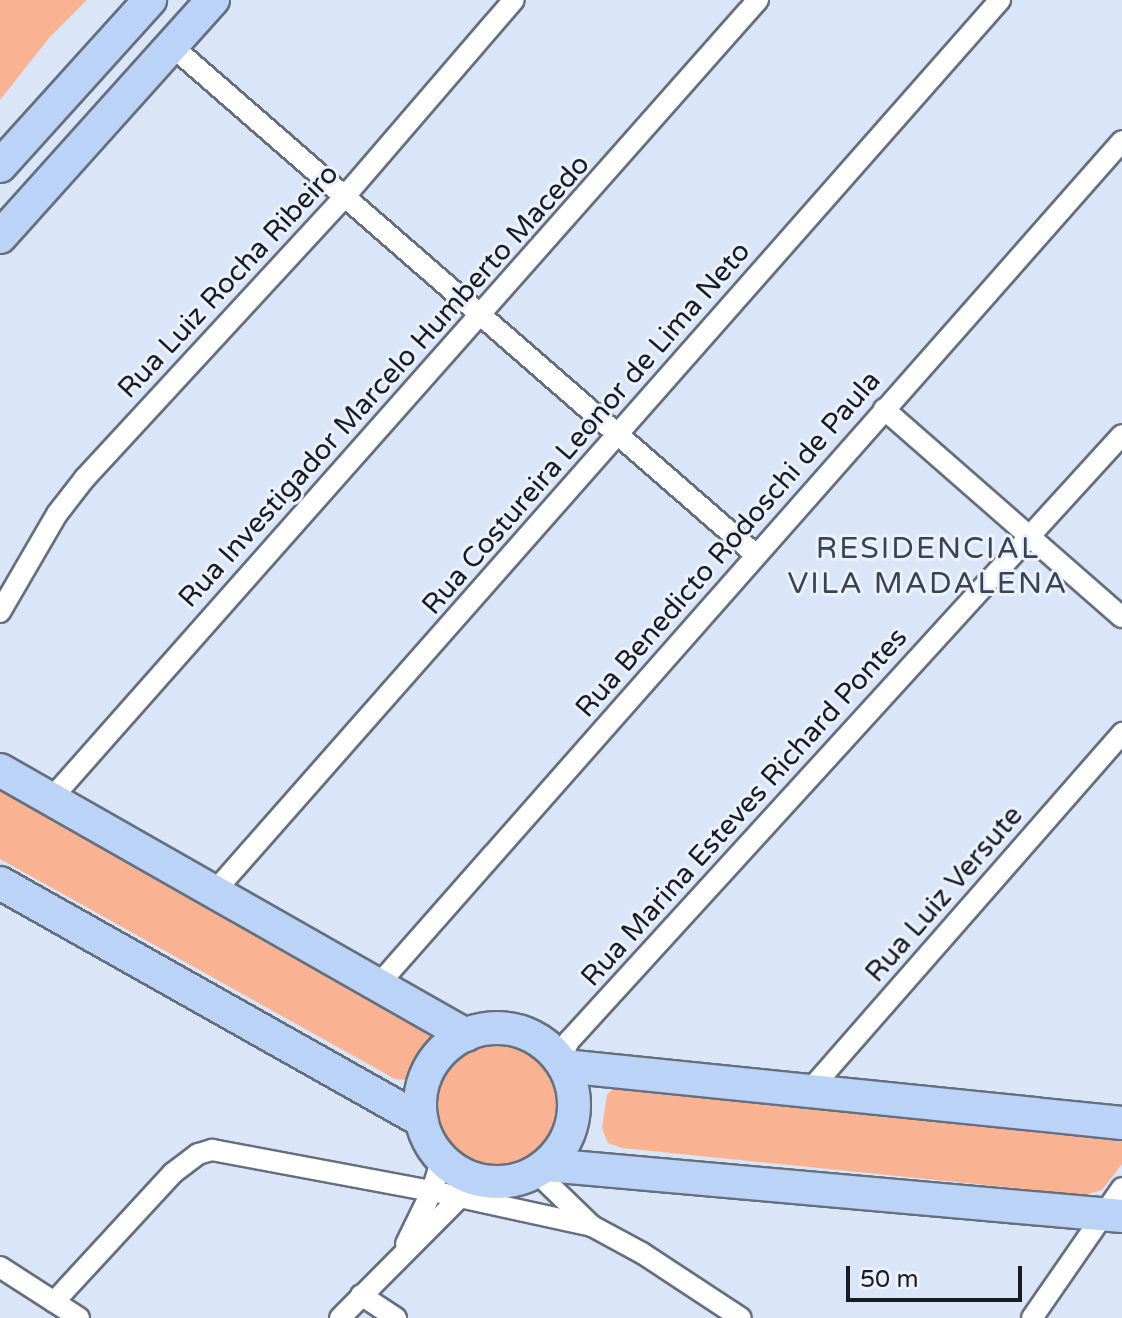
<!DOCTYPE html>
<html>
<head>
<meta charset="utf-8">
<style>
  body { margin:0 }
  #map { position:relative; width:1122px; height:1318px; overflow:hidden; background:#dae5f7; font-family:"Varela Round",sans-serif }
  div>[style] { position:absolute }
  .green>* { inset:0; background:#f9b392 }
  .round { border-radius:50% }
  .roads { filter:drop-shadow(2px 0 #656f7e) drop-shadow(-2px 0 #656f7e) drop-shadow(0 2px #656f7e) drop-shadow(0 -2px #656f7e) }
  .street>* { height:20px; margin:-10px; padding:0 10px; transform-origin:10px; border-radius:10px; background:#fff }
  .primary>* { height:32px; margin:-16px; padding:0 16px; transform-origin:16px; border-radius:16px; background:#bbd3f7 }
  .primary>.ring { margin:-16px; padding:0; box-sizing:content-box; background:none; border:32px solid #bbd3f7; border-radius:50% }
  span { translate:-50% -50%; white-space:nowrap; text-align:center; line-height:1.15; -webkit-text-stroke:6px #ebf2fd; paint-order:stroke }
  .street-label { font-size:28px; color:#181c23 }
  .neighbourhood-label { font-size:30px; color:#3a4351; letter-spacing:2px }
  .scale { position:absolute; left:846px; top:1266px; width:176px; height:36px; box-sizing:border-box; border:4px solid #181c23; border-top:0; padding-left:10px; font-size:24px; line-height:28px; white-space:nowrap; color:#181c23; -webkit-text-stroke:6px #ebf2fd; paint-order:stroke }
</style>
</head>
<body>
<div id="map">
  <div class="green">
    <i style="clip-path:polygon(0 0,87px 0,50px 37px,0 100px)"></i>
    <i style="clip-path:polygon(0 784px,432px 1030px,432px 1045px,414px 1075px,405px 1080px,395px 1079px,0 859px)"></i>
    <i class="round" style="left:434px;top:1045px;width:122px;height:122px"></i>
    <i style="clip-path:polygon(617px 1084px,1122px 1138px,1122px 1164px,1102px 1190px,1085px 1195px,622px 1148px,608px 1143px,602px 1128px,607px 1095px)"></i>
  </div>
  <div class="roads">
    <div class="street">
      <i style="left:173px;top:47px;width:772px;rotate:41.06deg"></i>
      <i style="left:884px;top:409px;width:316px;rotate:41.2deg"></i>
      <i style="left:0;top:612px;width:113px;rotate:-59.8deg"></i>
      <i style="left:57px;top:514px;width:46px;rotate:-52.1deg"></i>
      <i style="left:85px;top:478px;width:385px;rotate:-47.3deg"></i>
      <i style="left:346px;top:195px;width:257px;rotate:-49.3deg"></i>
      <i style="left:51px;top:799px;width:1067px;rotate:-48.5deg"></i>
      <i style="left:214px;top:892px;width:1189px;rotate:-48.61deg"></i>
      <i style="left:378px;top:985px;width:1125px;rotate:-48.6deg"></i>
      <i style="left:560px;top:1060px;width:21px;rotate:-65deg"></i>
      <i style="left:569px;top:1041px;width:820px;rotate:-47.62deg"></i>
      <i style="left:809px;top:1091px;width:476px;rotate:-48.8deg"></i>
      <i style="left:536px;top:1172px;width:78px;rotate:44deg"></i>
      <i style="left:592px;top:1226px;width:57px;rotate:28.4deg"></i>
      <i style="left:642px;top:1253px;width:118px;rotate:33.3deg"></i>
      <i style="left:406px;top:1244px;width:59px;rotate:-63.9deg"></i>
      <i style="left:432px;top:1191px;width:34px;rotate:-73deg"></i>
      <i style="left:0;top:1267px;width:94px;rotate:32.8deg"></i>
      <i style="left:361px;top:1295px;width:42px;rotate:33.3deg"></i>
      <i style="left:54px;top:1302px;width:176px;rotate:-47.3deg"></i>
      <i style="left:173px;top:1173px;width:31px;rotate:-37deg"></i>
      <i style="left:198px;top:1154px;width:15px;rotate:-16deg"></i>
      <i style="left:212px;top:1150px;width:224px;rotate:10.6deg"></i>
      <i style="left:432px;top:1191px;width:164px;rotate:12.3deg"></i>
      <i style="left:340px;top:1318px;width:169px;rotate:-45.2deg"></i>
      <i style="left:459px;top:1198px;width:23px;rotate:-70deg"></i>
      <i style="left:1032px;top:1318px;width:158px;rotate:-55.3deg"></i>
    </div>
    <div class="primary">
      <i style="left:0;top:166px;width:224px;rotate:-47.9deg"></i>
      <i style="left:0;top:237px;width:319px;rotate:-48.1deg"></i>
      <i style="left:0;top:770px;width:536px;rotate:29.63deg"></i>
      <i style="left:0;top:883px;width:484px;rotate:29.4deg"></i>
      <i class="ring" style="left:420px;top:1028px;width:122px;height:122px"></i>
      <i style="left:564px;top:1066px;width:561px;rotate:5.83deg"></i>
      <i style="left:547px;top:1165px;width:577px;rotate:5.07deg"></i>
    </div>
  </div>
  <div class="street-label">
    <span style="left:228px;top:281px;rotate:-47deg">Rua Luiz Rocha Ribeiro</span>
    <span style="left:384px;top:381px;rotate:-48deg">Rua Investigador Marcelo Humberto Macedo</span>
    <span style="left:586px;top:428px;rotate:-49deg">Rua Costureira Leonor de Lima Neto</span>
    <span style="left:728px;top:544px;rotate:-49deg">Rua Benedicto Rodoschi de Paula</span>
    <span style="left:744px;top:807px;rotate:-48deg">Rua Marina Esteves Richard Pontes</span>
    <span style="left:944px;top:894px;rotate:-49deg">Rua Luiz Versute</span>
  </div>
  <div class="neighbourhood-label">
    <span style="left:928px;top:566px">RESIDENCIAL<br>VILA MADALENA</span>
  </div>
  <div class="scale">50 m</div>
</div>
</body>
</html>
